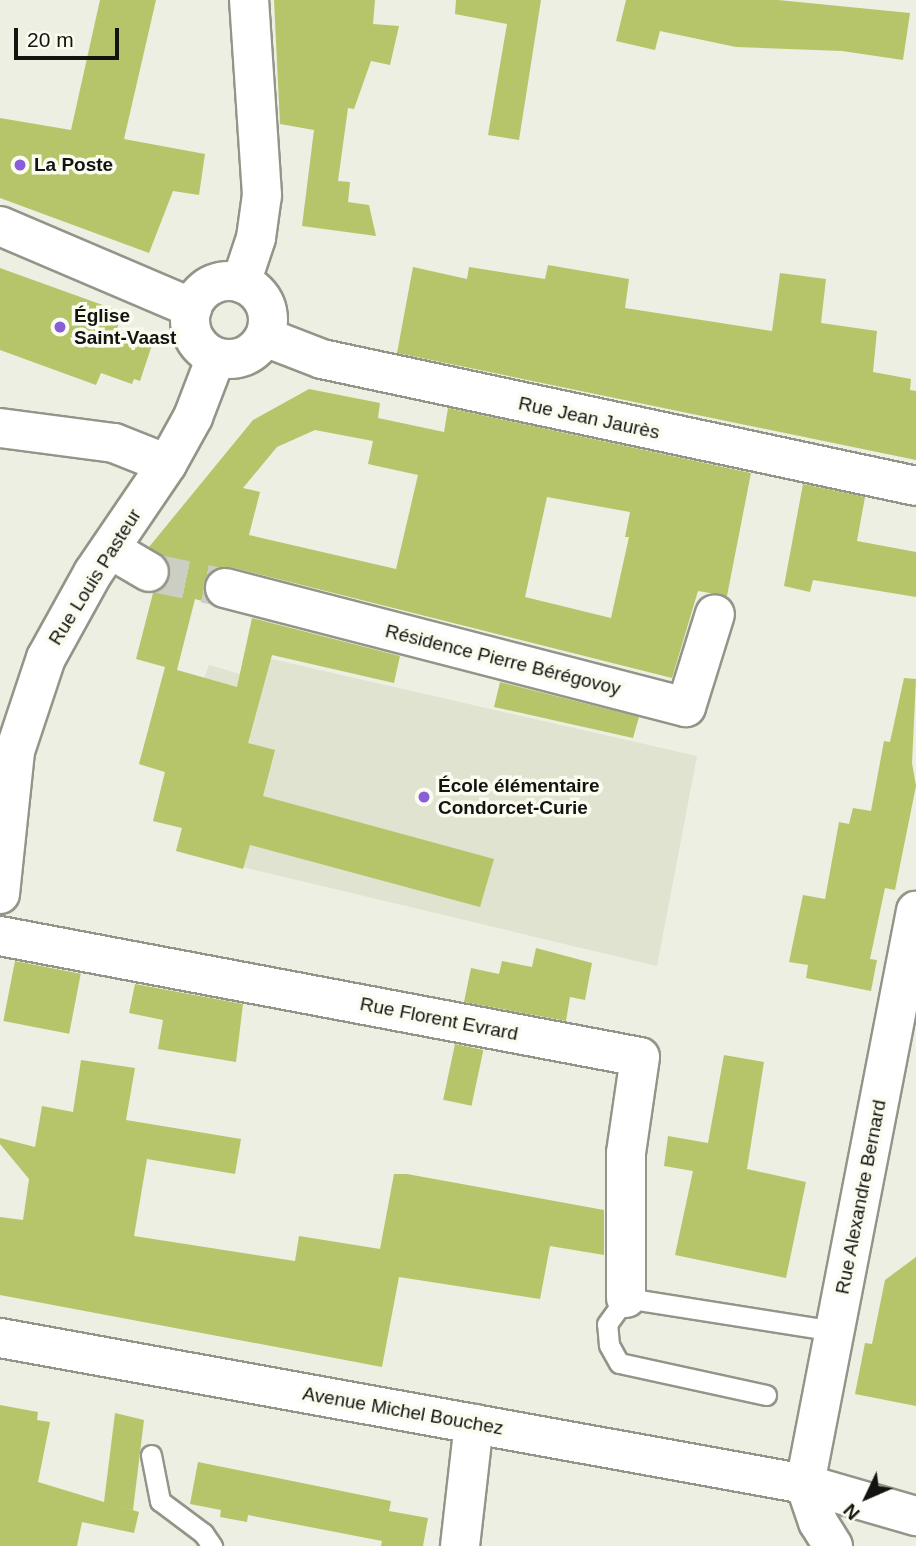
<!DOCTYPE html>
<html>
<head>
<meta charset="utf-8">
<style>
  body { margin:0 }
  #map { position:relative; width:916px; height:1546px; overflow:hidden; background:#ecefe2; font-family:Helvetica,sans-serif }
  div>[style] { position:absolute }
  .built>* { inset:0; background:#dfe3cf }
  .building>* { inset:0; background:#b6c56a; transform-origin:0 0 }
  .minor-tunnel>* { height:38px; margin-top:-19px; transform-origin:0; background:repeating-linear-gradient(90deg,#cbcec2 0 38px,transparent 0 57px) }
  .roads { filter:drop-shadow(2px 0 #939589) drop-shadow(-2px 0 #939589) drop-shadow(0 2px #939589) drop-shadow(0 -2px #939589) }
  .service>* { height:19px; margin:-9.5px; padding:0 9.5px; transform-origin:9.5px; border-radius:9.5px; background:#fff }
  .minor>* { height:38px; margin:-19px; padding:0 19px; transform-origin:19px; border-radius:19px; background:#fff }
  .tertiary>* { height:38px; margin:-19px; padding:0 19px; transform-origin:19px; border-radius:19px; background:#fff }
  .tertiary>.ring { margin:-19px; padding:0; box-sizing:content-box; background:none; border:38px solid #fff; border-radius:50% }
  .dots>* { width:19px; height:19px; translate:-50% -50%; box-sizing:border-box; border:4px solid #f9fcef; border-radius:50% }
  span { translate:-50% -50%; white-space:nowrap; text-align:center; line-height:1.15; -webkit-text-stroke:7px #f9fcef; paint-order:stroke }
  .poi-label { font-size:19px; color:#131410; font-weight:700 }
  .left { translate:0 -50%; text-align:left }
  .street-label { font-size:19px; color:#131410 }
  .north { position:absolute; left:832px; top:1462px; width:70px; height:70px; -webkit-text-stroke:5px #f9fcef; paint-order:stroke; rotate:226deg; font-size:19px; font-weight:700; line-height:28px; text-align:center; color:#131410 }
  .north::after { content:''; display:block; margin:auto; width:24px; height:32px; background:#131410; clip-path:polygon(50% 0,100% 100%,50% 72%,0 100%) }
  .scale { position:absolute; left:14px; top:28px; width:105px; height:32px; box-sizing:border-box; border:4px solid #131410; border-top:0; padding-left:9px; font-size:21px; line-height:24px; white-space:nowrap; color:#131410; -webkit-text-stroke:5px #f9fcef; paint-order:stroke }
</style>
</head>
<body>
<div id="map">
  <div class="built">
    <i style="clip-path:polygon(245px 653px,697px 756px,657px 966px,176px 851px,182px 828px,153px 821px,165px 772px,139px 764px,166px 667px,204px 678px,209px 665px,240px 674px)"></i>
  </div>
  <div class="building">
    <i style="clip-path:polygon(100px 0,156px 0,124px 139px,205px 154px,199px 195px,173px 191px,149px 253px,0 198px,0 118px,71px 130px)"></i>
    <i style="clip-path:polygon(274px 0,375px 0,373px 24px,399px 26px,390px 65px,371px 61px,354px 109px,348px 108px,338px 181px,350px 182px,348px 202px,369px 205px,376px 236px,302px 226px,314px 130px,280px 124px)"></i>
    <i style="clip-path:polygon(456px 0,541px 0,519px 140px,488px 135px,507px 24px,455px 14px)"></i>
    <i style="clip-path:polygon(626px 0,778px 0,910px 13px,903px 60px,842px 51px,736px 47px,660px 31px,655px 50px,616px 41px)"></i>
    <i style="clip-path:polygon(548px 265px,629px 279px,625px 308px,772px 331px,780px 273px,826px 279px,821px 323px,877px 331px,873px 372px,911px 379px,910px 390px,916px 391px,916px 460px,397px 353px,413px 267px,467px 279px,469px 267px,545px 279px)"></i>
    <i style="clip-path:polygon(0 268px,122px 312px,117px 329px,148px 338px,147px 344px,152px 345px,140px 381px,134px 379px,132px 384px,101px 373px,96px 385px,0 350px)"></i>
    <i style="clip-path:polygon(evenodd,309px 389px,380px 403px,378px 418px,444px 432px,448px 408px,751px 473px,727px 596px,698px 591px,672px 678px,230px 567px,209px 573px,204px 583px,209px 603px,195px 599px,177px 670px,237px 687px,252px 618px,400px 656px,394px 683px,272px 655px,248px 743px,275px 750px,263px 796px,494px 859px,480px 907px,250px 845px,243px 869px,176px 851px,182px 828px,153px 821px,165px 772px,139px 764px,165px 667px,136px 659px,153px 593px,167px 584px,171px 572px,168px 561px,149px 547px,253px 420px,309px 389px,315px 430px,373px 441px,368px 464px,418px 475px,396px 569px,249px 535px,260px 492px,243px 488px,277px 447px,315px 430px,309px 389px,547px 497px,630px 512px,625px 537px,629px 537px,611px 618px,525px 597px,547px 497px)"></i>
    <i style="clip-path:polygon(803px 484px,865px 497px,857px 541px,916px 552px,916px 597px,813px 580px,810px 592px,784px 586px)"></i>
    <i style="clip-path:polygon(904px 678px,916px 679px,912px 763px,916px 786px,895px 890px,885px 888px,870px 959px,877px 960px,871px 991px,806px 978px,808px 965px,789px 962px,803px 895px,825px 899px,839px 822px,849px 824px,853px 808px,871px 811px,884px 741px,890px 742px)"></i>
    <i style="clip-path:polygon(500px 682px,639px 717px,633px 738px,494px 707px)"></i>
    <i style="clip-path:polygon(536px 948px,592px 963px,585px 1000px,570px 997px,566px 1021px,464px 1002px,471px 968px,499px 974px,502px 961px,532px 967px)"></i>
    <i style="left:15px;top:961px;width:67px;height:61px;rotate:11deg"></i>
    <i style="clip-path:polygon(135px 984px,243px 1004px,236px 1062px,158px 1049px,163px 1020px,129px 1013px)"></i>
    <i style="left:455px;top:1044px;width:29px;height:57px;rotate:12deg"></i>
    <i style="clip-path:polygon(724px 1055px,764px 1062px,747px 1169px,806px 1182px,786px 1278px,675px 1255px,693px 1171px,664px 1166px,668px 1136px,708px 1143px)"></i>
    <i style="clip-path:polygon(81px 1060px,135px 1068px,126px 1120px,241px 1139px,235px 1174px,147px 1159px,134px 1236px,295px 1261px,299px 1236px,380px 1249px,394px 1174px,407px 1174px,604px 1210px,604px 1255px,550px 1246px,540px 1299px,399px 1277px,382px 1367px,0 1295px,0 1217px,23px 1220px,29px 1179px,0 1144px,0 1138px,35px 1147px,42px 1106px,73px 1112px)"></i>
    <i style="clip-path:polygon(916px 1257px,916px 1406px,855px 1394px,865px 1343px,872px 1344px,885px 1280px)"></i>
    <i style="clip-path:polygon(0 1405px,38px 1412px,37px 1420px,50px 1422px,38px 1482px,104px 1502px,115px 1413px,144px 1420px,133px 1510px,113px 1504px,139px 1512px,134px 1533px,82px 1522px,77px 1546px,0 1546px)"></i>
    <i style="clip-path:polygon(198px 1462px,391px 1501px,389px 1511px,428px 1518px,423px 1546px,381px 1546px,382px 1541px,248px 1515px,247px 1522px,220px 1517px,221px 1510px,190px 1504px)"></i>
  </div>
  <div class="minor-tunnel">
    <i style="left:149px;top:572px;width:78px;rotate:11.9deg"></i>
  </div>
  <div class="roads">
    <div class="service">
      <i style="left:766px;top:1395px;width:150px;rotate:-167.7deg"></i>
      <i style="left:619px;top:1363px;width:21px;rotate:-119deg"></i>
      <i style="left:609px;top:1345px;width:21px;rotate:-95deg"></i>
      <i style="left:607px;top:1324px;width:32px;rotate:-54deg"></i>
      <i style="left:626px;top:1298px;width:212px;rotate:9deg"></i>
      <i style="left:151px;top:1455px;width:47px;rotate:78.9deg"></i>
      <i style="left:160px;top:1501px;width:54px;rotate:36.7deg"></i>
      <i style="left:203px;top:1533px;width:16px;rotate:55deg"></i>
    </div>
    <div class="minor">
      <i style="left:0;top:226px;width:209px;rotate:23.1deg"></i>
      <i style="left:0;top:428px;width:115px;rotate:7.5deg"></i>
      <i style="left:114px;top:443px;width:57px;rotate:21.6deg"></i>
      <i style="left:110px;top:549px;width:45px;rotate:30.5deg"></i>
      <i style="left:225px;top:588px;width:476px;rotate:14.5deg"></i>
      <i style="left:686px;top:707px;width:97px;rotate:-72.7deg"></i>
      <i style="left:0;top:936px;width:651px;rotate:10.71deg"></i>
      <i style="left:640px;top:1057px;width:97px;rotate:98.3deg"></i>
      <i style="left:626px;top:1153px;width:145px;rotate:90deg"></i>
      <i style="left:0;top:1338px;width:818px;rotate:10.28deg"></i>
      <i style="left:805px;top:1484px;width:116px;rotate:16.1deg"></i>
      <i style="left:460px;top:1546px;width:123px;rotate:-83.5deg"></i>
      <i style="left:833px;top:1546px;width:28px;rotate:-122deg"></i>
      <i style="left:818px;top:1522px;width:40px;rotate:-108.9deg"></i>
      <i style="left:805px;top:1484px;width:584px;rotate:-79.04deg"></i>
    </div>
    <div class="tertiary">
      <i class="ring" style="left:190px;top:281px;width:40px;height:40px"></i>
      <i style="left:241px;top:283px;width:47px;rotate:-71.6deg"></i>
      <i style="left:256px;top:238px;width:43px;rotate:-82.1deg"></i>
      <i style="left:262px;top:195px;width:195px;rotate:-93.8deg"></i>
      <i style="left:265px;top:337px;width:61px;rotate:21.1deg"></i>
      <i style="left:322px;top:359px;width:607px;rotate:12.07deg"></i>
      <i style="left:0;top:894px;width:144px;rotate:-84deg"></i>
      <i style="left:15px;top:751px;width:98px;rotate:-71.6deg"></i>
      <i style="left:46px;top:658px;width:97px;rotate:-61.1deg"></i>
      <i style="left:93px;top:573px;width:132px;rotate:-55.8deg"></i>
      <i style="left:167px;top:464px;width:54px;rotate:-61deg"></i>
      <i style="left:193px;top:417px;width:64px;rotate:-69deg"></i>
    </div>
  </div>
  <div class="dots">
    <i style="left:20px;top:165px;background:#8a5ed8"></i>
    <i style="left:60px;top:327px;background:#8a5ed8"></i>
    <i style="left:424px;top:797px;background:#8a5ed8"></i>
  </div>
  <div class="poi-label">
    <span class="left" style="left:34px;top:165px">La Poste</span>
    <span class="left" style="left:74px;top:327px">Église<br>Saint-Vaast</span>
    <span class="left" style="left:438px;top:797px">École élémentaire<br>Condorcet-Curie</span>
  </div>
  <div class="street-label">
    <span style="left:589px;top:418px;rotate:12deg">Rue Jean Jaurès</span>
    <span style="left:95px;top:577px;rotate:-58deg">Rue Louis Pasteur</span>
    <span style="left:503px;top:660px;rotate:14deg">Résidence Pierre Bérégovoy</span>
    <span style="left:439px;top:1019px;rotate:11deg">Rue Florent Evrard</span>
    <span style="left:861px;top:1197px;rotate:-79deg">Rue Alexandre Bernard</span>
    <span style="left:403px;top:1411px;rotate:10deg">Avenue Michel Bouchez</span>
  </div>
  <div class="north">N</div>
  <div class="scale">20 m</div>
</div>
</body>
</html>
